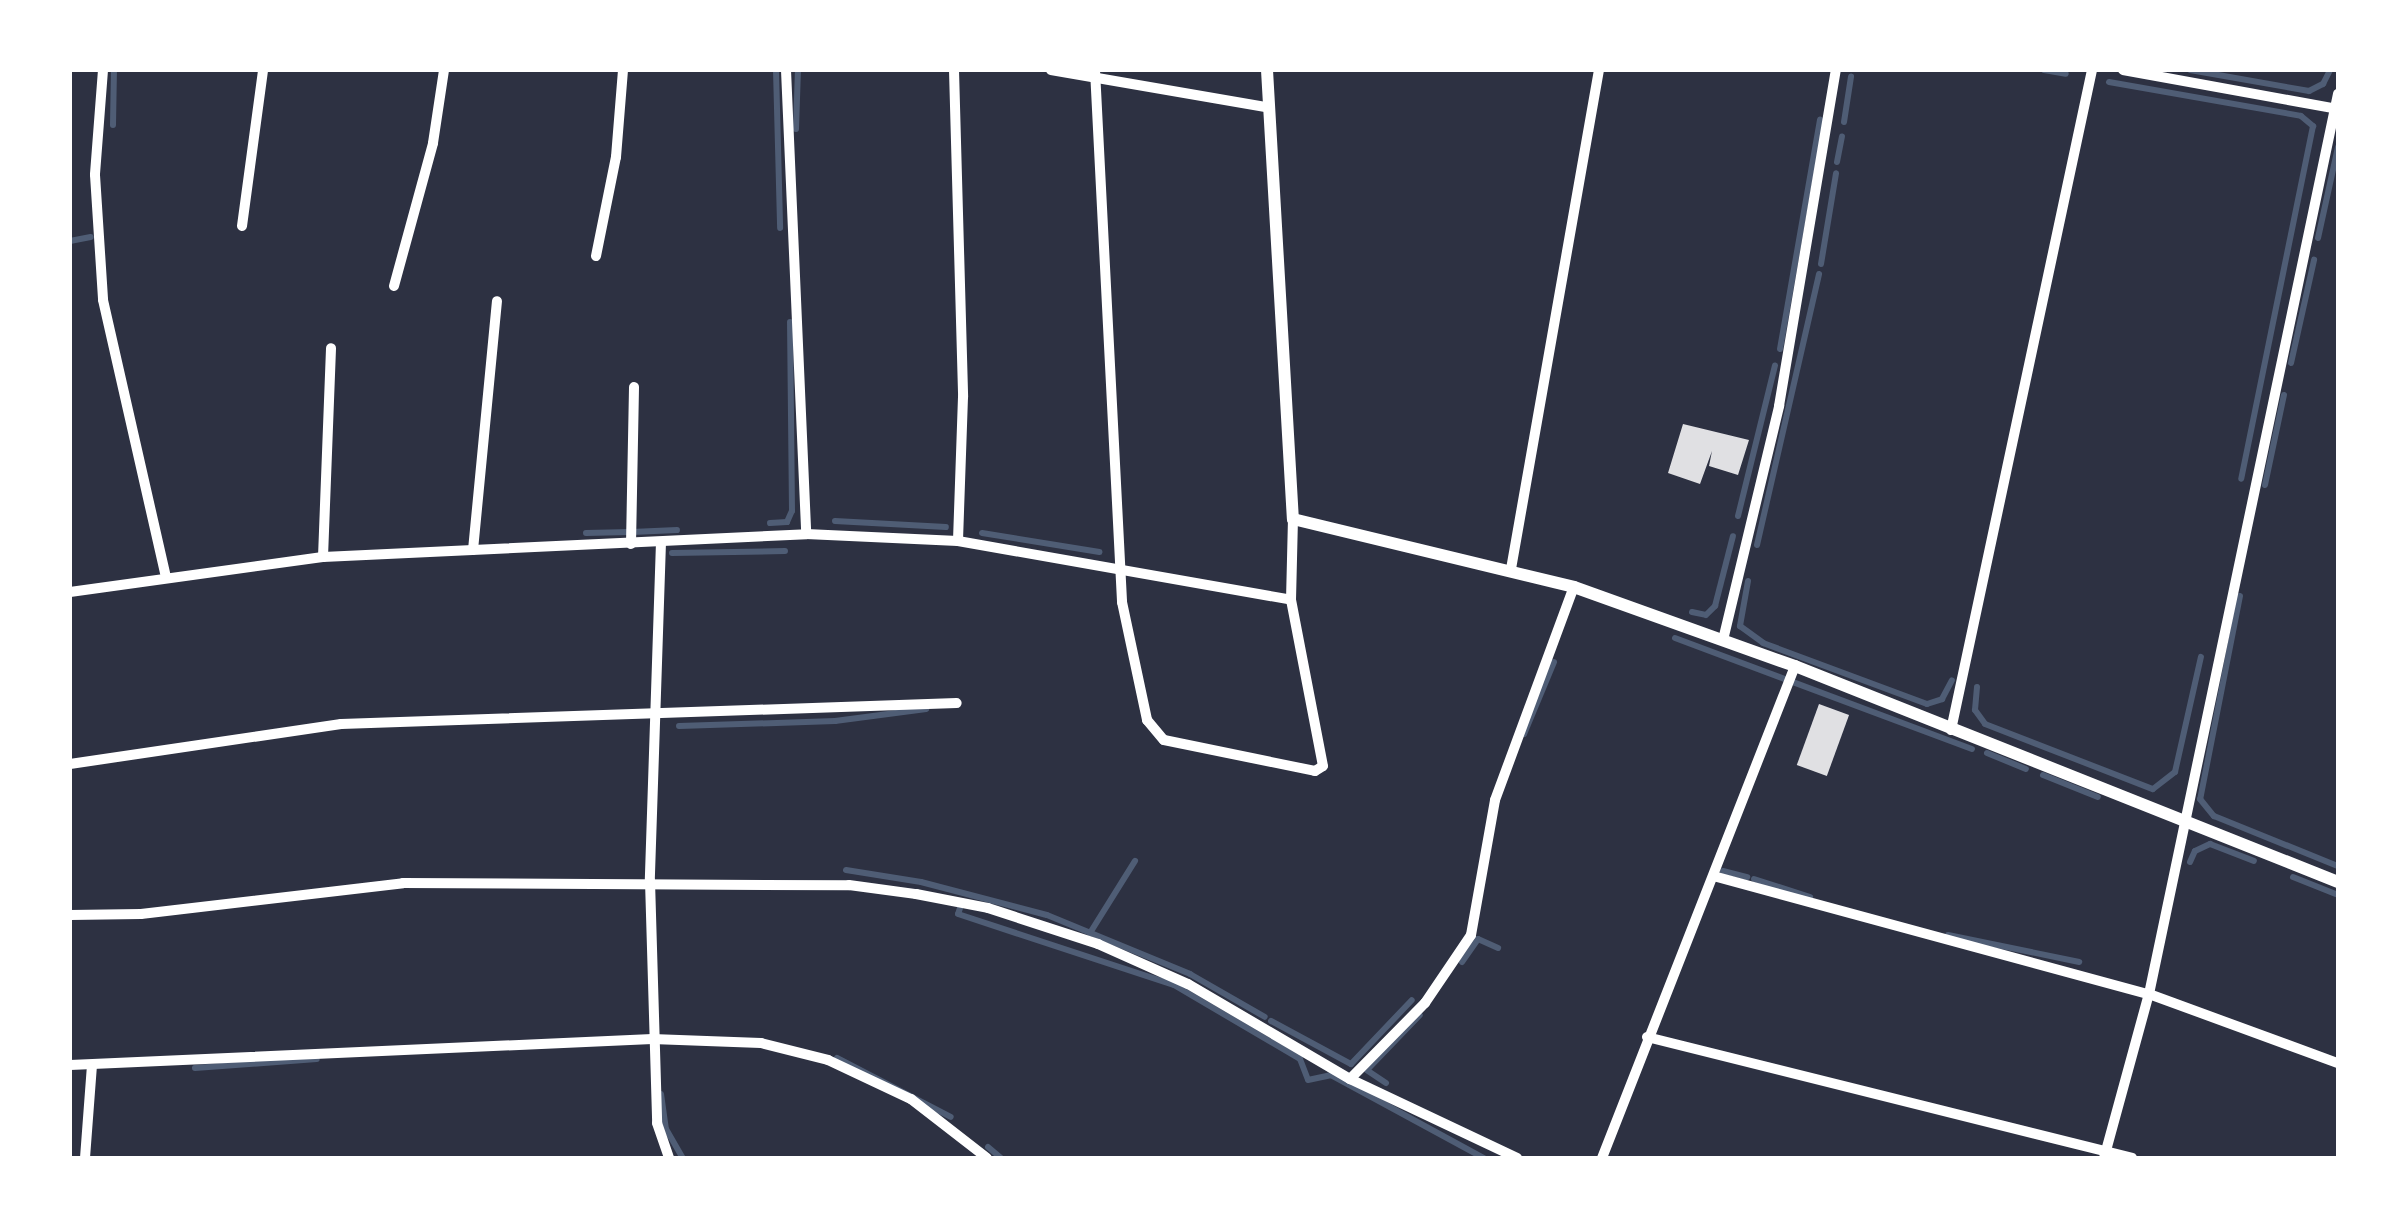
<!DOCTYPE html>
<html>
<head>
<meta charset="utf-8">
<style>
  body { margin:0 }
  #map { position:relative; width:2408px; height:1228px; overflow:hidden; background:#2d3142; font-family:"PT Sans Narrow",sans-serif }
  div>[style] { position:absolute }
  .stream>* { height:6px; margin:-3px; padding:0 3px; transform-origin:3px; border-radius:3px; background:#4f5d75 }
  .building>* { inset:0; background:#e0e0e3; transform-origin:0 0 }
  .minor>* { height:10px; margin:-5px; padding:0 5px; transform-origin:5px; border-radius:5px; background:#fff }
  .tertiary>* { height:12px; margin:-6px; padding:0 6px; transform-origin:6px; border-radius:6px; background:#fff }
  span { translate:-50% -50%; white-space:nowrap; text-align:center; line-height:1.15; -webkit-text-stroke:10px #fff; paint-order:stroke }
  .frame { position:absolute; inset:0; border:72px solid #fff; pointer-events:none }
</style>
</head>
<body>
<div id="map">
  <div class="stream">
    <i style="left:776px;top:70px;width:158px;rotate:88.5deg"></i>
    <i style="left:2044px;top:70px;width:22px;rotate:10deg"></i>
    <i style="left:2190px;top:70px;width:121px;rotate:10deg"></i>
    <i style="left:2309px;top:91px;width:16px;rotate:-27deg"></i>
    <i style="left:2323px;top:84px;width:16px;rotate:-63deg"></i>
    <i style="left:2109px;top:82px;width:195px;rotate:10deg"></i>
    <i style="left:2301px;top:116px;width:16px;rotate:40deg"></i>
    <i style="left:2313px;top:126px;width:360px;rotate:101.5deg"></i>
    <i style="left:1844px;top:122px;width:46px;rotate:-81.2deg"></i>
    <i style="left:113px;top:125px;width:55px;rotate:-89deg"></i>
    <i style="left:796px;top:129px;width:59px;rotate:-88.1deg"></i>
    <i style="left:1837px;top:162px;width:26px;rotate:-79deg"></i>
    <i style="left:2318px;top:238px;width:93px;rotate:-77.6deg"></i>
    <i style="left:70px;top:241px;width:21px;rotate:-11deg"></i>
    <i style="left:1821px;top:264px;width:92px;rotate:-80.6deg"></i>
    <i style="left:1780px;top:349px;width:233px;rotate:-80.1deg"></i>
    <i style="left:2291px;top:363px;width:106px;rotate:-77.4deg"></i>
    <i style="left:2265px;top:485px;width:92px;rotate:-78.1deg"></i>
    <i style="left:1738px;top:516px;width:155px;rotate:-76.2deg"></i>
    <i style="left:835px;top:521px;width:111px;rotate:3.1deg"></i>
    <i style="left:770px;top:523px;width:17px;rotate:-3deg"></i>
    <i style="left:787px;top:522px;width:12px;rotate:-66deg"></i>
    <i style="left:792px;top:511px;width:189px;rotate:-90.6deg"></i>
    <i style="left:632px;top:532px;width:45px;rotate:-2.5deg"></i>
    <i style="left:586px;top:533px;width:44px;rotate:-1.3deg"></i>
    <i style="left:982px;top:533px;width:119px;rotate:9.2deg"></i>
    <i style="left:1757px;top:545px;width:278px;rotate:-77.1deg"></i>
    <i style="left:672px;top:553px;width:113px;rotate:-1deg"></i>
    <i style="left:1748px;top:581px;width:46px;rotate:100.1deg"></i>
    <i style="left:1740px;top:626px;width:29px;rotate:36deg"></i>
    <i style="left:1763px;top:643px;width:175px;rotate:20.4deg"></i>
    <i style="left:1927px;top:704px;width:16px;rotate:-18deg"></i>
    <i style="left:1942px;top:699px;width:21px;rotate:-62deg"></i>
    <i style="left:2240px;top:596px;width:207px;rotate:101.1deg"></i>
    <i style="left:2200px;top:799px;width:22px;rotate:51deg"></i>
    <i style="left:2214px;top:816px;width:134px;rotate:22deg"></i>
    <i style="left:1692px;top:612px;width:14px;rotate:12deg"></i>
    <i style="left:1706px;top:615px;width:13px;rotate:-45deg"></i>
    <i style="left:1715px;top:606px;width:72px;rotate:-75.6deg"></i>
    <i style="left:1675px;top:638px;width:317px;rotate:20.5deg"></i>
    <i style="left:1977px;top:687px;width:23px;rotate:95deg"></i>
    <i style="left:1975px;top:710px;width:17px;rotate:54deg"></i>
    <i style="left:1985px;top:724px;width:180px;rotate:21.2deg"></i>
    <i style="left:2153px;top:789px;width:28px;rotate:-38deg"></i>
    <i style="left:2175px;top:772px;width:118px;rotate:-77.3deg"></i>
    <i style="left:679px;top:726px;width:156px;rotate:-1.8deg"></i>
    <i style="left:835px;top:721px;width:92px;rotate:-7.5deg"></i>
    <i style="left:1524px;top:734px;width:78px;rotate:-67.4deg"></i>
    <i style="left:1987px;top:753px;width:42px;rotate:22.3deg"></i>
    <i style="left:2043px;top:775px;width:59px;rotate:21.8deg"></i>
    <i style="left:2190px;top:862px;width:12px;rotate:-66deg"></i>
    <i style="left:2195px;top:851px;width:17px;rotate:-25deg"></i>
    <i style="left:2210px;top:844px;width:47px;rotate:21.1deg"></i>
    <i style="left:846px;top:870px;width:76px;rotate:9.1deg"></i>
    <i style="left:921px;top:882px;width:130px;rotate:14.7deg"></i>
    <i style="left:1047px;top:915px;width:155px;rotate:22.4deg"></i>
    <i style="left:1190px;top:974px;width:86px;rotate:29.8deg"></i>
    <i style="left:1723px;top:871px;width:25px;rotate:14deg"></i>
    <i style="left:2293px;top:877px;width:48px;rotate:21.8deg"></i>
    <i style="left:1754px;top:879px;width:59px;rotate:17.8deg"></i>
    <i style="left:960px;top:908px;width:6px;rotate:108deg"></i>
    <i style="left:958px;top:914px;width:227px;rotate:18.2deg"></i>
    <i style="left:1174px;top:985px;width:146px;rotate:30.4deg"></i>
    <i style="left:1300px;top:1059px;width:22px;rotate:69deg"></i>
    <i style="left:1308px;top:1080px;width:24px;rotate:-12deg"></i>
    <i style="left:1331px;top:1075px;width:174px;rotate:28.5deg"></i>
    <i style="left:1090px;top:933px;width:85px;rotate:-58deg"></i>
    <i style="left:1948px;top:935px;width:134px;rotate:11.6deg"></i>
    <i style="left:1462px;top:962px;width:28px;rotate:-55deg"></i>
    <i style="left:1478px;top:939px;width:22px;rotate:24deg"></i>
    <i style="left:1271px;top:1021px;width:91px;rotate:28.3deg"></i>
    <i style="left:1351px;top:1064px;width:88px;rotate:-46.4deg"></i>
    <i style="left:837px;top:1058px;width:128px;rotate:27.4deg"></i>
    <i style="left:195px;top:1068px;width:122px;rotate:-4.2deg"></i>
    <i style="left:1386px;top:1083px;width:23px;rotate:-146deg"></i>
    <i style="left:1367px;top:1070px;width:76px;rotate:-46.1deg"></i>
    <i style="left:661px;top:1094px;width:35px;rotate:82deg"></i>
    <i style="left:666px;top:1129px;width:34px;rotate:60deg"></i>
    <i style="left:988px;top:1147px;width:17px;rotate:40deg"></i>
  </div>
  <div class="building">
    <i style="clip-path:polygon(1683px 424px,1749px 440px,1738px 475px,1709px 466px,1712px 451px,1700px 484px,1668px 473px)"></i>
    <i style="left:1819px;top:704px;width:32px;height:65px;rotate:20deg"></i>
  </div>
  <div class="minor">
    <i style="left:103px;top:70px;width:105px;rotate:94.4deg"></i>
    <i style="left:95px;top:175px;width:125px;rotate:86.3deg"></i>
    <i style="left:103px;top:300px;width:285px;rotate:77.2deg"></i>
    <i style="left:786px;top:70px;width:464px;rotate:87.5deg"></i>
    <i style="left:954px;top:70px;width:327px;rotate:88.4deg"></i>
    <i style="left:963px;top:397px;width:144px;rotate:92deg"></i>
    <i style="left:1051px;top:70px;width:222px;rotate:9.8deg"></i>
    <i style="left:1095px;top:70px;width:533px;rotate:87.09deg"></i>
    <i style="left:1122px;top:602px;width:121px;rotate:78deg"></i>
    <i style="left:1147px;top:720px;width:26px;rotate:50deg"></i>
    <i style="left:1164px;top:740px;width:154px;rotate:11.6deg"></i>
    <i style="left:1315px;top:771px;width:9px;rotate:-32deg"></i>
    <i style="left:1323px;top:766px;width:169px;rotate:-100.9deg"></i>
    <i style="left:1291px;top:600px;width:81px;rotate:-88.6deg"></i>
    <i style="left:2123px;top:70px;width:219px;rotate:10.3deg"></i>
    <i style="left:242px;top:226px;width:157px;rotate:-82.3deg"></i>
    <i style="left:596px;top:256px;width:101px;rotate:-78.6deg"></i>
    <i style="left:616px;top:157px;width:87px;rotate:-85.4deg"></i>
    <i style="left:394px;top:286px;width:148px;rotate:-74.7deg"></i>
    <i style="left:433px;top:143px;width:74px;rotate:-81.4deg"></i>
    <i style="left:661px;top:542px;width:339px;rotate:91.9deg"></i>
    <i style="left:650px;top:881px;width:242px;rotate:88.3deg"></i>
    <i style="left:657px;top:1123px;width:37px;rotate:71deg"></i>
    <i style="left:631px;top:544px;width:157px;rotate:-88.9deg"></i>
    <i style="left:473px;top:550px;width:250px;rotate:-84.5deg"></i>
    <i style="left:323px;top:557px;width:209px;rotate:-87.8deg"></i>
    <i style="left:1511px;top:569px;width:507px;rotate:-80deg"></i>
    <i style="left:70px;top:592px;width:255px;rotate:-7.9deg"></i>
    <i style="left:323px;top:557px;width:484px;rotate:-2.7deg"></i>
    <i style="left:806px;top:534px;width:152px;rotate:2.6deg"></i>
    <i style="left:958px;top:541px;width:338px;rotate:10deg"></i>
    <i style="left:1723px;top:640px;width:241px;rotate:-76.5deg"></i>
    <i style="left:1779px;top:406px;width:341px;rotate:-80.4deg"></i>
    <i style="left:1951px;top:730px;width:675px;rotate:-77.94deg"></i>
    <i style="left:70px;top:764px;width:274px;rotate:-8.4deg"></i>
    <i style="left:341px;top:724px;width:616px;rotate:-1.95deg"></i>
    <i style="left:1717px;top:877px;width:448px;rotate:15.2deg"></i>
    <i style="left:2149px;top:994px;width:201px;rotate:20.1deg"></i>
    <i style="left:70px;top:915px;width:71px;rotate:-0.8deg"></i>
    <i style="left:141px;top:914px;width:264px;rotate:-6.7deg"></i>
    <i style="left:403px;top:883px;width:446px;rotate:0.3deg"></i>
    <i style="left:849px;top:885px;width:68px;rotate:7.7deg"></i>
    <i style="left:916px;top:894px;width:73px;rotate:11deg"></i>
    <i style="left:988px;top:908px;width:116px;rotate:18.1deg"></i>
    <i style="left:1098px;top:944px;width:98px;rotate:24deg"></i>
    <i style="left:1188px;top:984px;width:188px;rotate:30.4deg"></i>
    <i style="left:1350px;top:1079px;width:185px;rotate:25.3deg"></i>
    <i style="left:1647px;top:1037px;width:500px;rotate:14deg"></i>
    <i style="left:70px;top:1065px;width:583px;rotate:-2.56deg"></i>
    <i style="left:652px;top:1039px;width:109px;rotate:2.1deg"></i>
    <i style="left:761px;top:1043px;width:69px;rotate:14.2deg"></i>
    <i style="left:828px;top:1060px;width:92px;rotate:25.2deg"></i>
    <i style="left:911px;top:1099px;width:96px;rotate:37.8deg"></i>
    <i style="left:1350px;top:1079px;width:107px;rotate:-45.4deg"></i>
    <i style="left:1425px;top:1003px;width:82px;rotate:-55.9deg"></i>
    <i style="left:1471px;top:935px;width:137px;rotate:-79.9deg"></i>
    <i style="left:1495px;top:800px;width:227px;rotate:-69.7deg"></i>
    <i style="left:85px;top:1158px;width:93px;rotate:-85.7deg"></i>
    <i style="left:1602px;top:1158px;width:529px;rotate:-68.58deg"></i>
    <i style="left:2104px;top:1158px;width:170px;rotate:-74.7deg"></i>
    <i style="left:2149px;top:994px;width:920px;rotate:-78.14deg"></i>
  </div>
  <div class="tertiary">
    <i style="left:1267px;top:70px;width:450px;rotate:86.7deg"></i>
    <i style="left:1293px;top:519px;width:289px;rotate:13.6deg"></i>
    <i style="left:1574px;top:587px;width:235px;rotate:19.7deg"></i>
    <i style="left:1795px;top:666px;width:584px;rotate:21.69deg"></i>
  </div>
  <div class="frame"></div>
</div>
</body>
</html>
